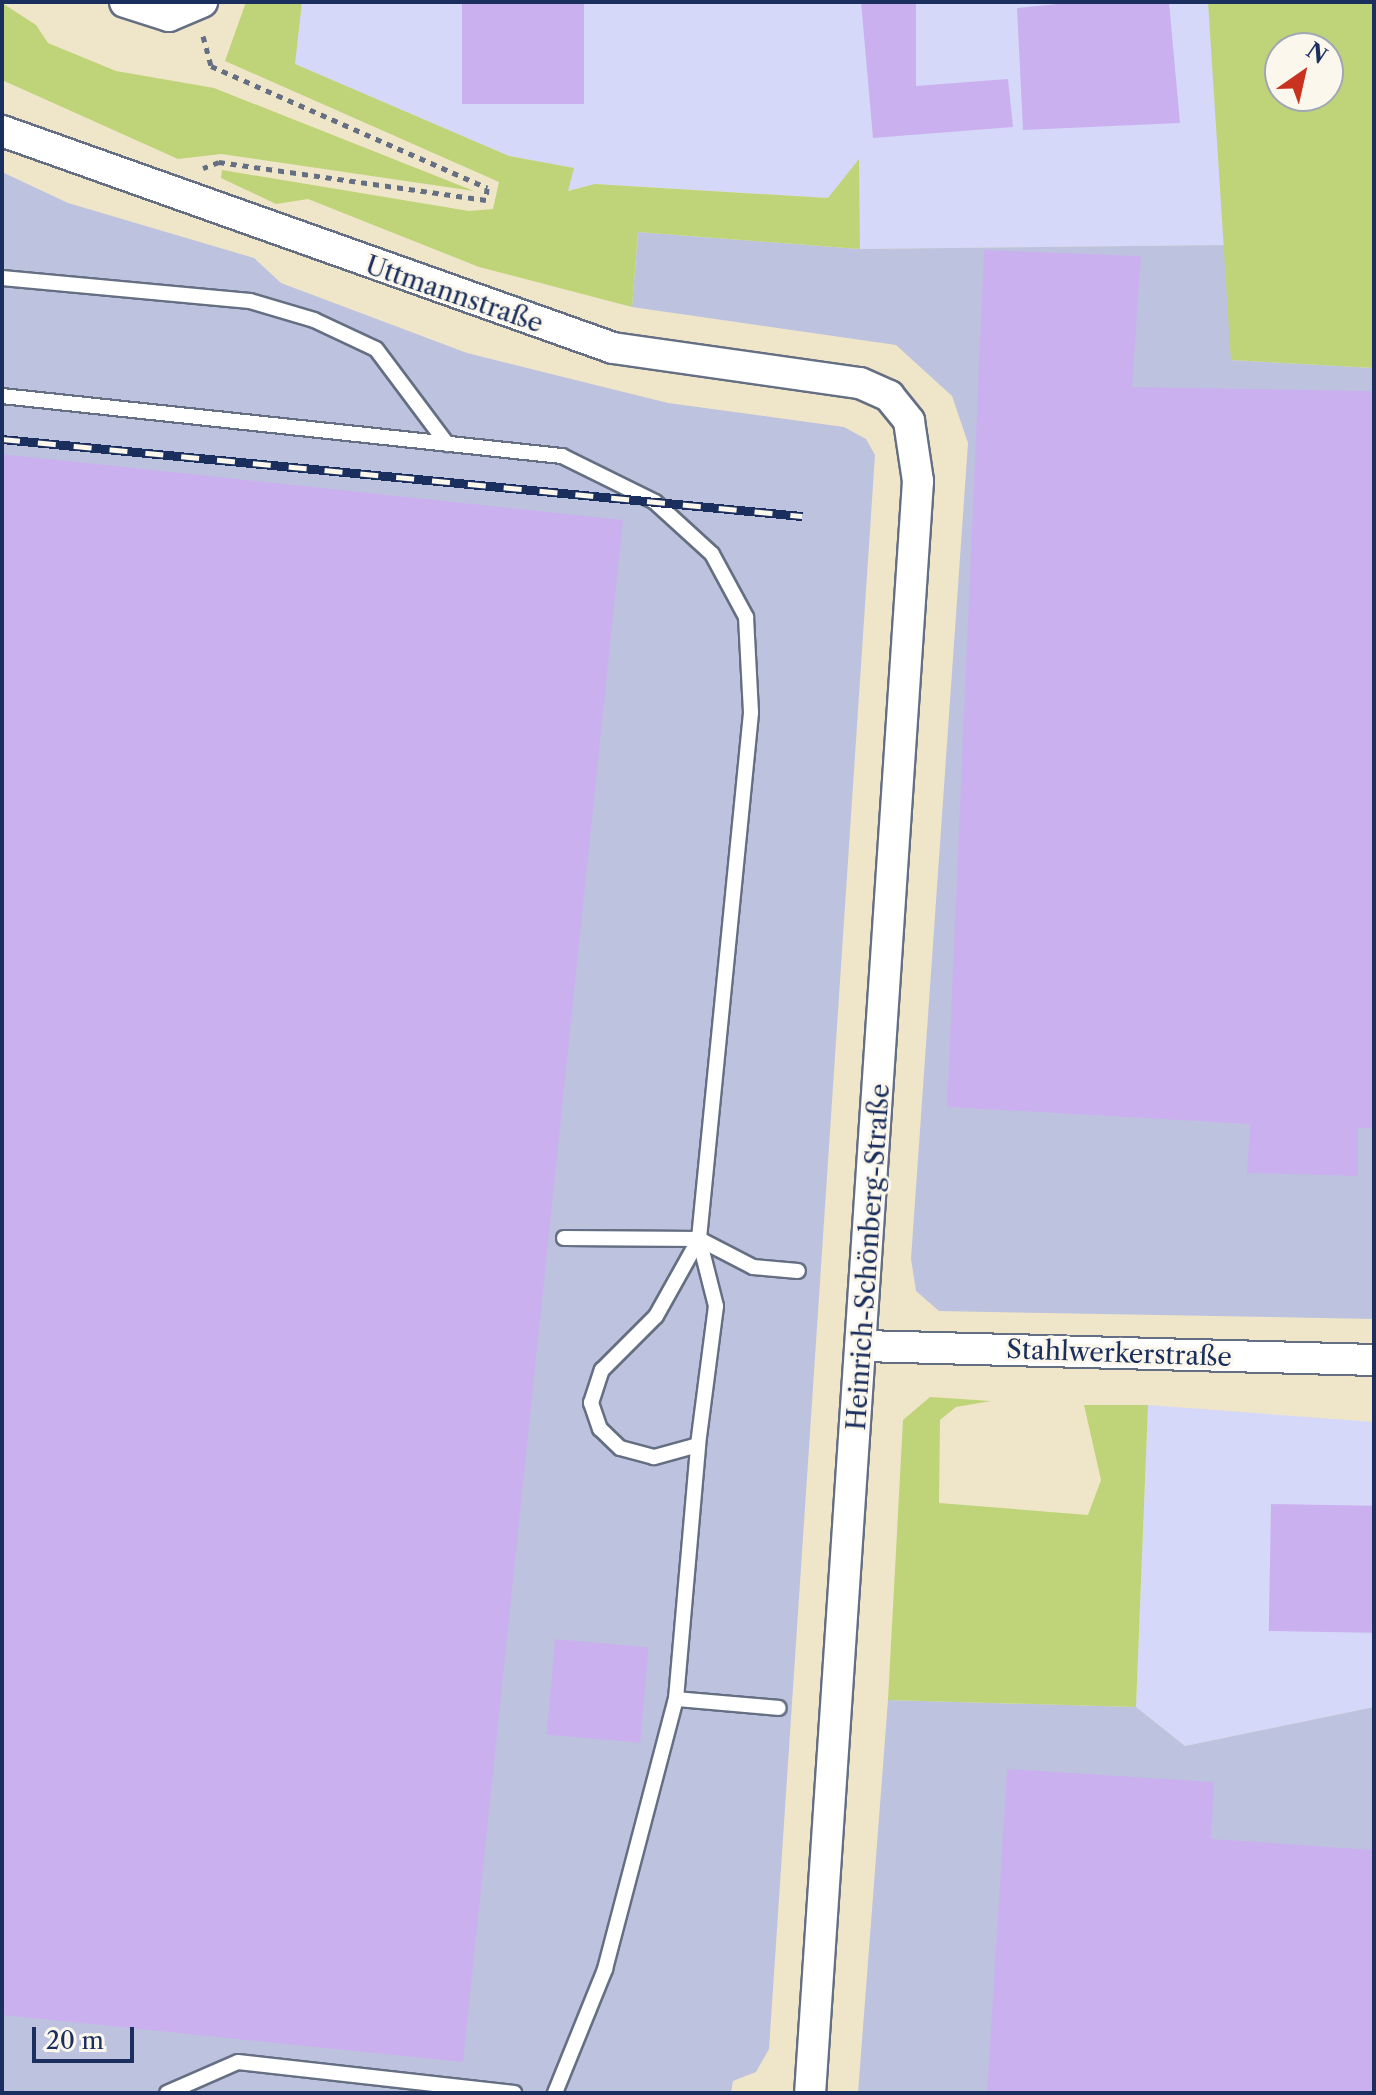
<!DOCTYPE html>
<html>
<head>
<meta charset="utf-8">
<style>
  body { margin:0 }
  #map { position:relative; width:1376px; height:2095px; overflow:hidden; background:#efe5c9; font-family:"Libre Caslon Text",serif }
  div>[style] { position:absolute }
  .built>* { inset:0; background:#d5d8f9 }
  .industrial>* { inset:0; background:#bdc3de }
  .green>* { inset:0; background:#bfd478 }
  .building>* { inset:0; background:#cbb0ef; transform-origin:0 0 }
  .path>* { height:5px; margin-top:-2.5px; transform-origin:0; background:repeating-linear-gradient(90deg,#656f83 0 6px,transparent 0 12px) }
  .roads { filter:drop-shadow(2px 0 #656f83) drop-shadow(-2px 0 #656f83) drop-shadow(0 2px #656f83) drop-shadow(0 -2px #656f83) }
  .service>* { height:14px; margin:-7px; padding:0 7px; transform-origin:7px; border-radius:7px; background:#fff }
  .minor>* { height:30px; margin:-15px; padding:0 15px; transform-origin:15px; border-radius:15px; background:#fff }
  .rail>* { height:9px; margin-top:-4.5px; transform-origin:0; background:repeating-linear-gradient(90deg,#fbf7ec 0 18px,#1b2f5e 0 36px); box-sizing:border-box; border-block:2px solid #1b2f5e }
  span { translate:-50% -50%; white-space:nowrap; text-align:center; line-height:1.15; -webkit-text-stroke:6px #fbf7ec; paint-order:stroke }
  .street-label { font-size:26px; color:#1b2f5e }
  .frame { position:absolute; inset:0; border:4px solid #1b2f5e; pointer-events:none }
  .north { position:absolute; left:1264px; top:32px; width:80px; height:80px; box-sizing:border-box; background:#fbf7ec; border:2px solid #a1a7b3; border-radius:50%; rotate:34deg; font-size:22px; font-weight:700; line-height:32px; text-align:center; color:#1b2f5e }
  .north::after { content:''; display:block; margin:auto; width:28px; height:36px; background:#c8321e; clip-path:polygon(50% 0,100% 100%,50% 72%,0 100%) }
  .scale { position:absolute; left:32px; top:2027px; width:102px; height:36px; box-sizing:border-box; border:4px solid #1b2f5e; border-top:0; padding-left:10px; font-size:24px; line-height:28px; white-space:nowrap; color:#1b2f5e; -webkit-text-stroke:6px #fbf7ec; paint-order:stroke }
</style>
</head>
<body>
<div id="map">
  <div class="built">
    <i style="clip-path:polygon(302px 2px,1208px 2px,1227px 245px,860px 249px,859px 161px,828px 198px,596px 184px,567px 191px,573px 168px,509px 156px,294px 64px)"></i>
    <i style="clip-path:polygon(1148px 1405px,1374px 1422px,1374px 1707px,1185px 1746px,1136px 1707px)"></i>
  </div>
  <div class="industrial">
    <i style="clip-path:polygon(2px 172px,68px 203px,254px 258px,281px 283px,467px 353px,668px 403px,844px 427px,866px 439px,875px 455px,769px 2049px,756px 2072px,733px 2081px,731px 2093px,2px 2093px)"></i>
    <i style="clip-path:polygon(638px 232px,860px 249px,1227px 245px,1231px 360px,1374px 368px,1374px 1319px,939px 1311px,916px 1291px,911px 1259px,968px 443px,952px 396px,896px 345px,632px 307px)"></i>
    <i style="clip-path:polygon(888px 1700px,1136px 1707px,1185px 1746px,1374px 1707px,1374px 2093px,858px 2093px)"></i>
  </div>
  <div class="green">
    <i style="clip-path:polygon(246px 2px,302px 2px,295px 64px,509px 156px,574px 168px,568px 191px,595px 184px,828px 198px,859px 159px,860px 249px,638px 232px,632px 307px,479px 267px,308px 199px,276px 204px,221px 178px,222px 170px,469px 211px,493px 209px,499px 182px,225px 61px)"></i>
    <i style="clip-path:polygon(evenodd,1208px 2px,1374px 2px,1374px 368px,1231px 360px,1208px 2px,1328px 48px,1328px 96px,1280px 96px,1280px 48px,1328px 48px)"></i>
    <i style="clip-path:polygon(2px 3px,36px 25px,48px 43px,116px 71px,214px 88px,474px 191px,221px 154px,178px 159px,2px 80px)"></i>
    <i style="clip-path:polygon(930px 1397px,991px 1401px,956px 1407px,940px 1420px,939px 1503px,1088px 1515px,1101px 1480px,1084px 1405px,1148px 1405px,1136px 1707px,888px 1700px,903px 1420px)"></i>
  </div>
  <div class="building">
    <i style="left:462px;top:2px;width:122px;height:102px"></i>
    <i style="clip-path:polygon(861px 2px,916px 2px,916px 86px,1008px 79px,1013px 127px,873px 138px)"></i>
    <i style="clip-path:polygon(1079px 2px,1169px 2px,1180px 123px,1023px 130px,1017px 8px)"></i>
    <i style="clip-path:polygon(984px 250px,1141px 256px,1132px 387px,1374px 391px,1374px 1128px,1358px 1128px,1358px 1176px,1247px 1173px,1250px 1124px,947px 1107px)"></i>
    <i style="clip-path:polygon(2px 454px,623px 520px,463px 2062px,2px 2015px)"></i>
    <i style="left:1271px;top:1504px;width:103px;height:127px;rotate:1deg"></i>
    <i style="left:555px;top:1639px;width:94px;height:96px;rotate:5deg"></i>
    <i style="clip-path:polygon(1007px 1769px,1214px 1782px,1211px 1839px,1374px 1850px,1374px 2093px,987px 2093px)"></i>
  </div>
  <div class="path">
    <i style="left:203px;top:36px;width:31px;rotate:75deg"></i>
    <i style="left:211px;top:66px;width:302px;rotate:23.8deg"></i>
    <i style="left:487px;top:188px;width:12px;rotate:95deg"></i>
    <i style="left:486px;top:200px;width:270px;rotate:-171.9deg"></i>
    <i style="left:219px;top:162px;width:17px;rotate:159deg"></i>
  </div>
  <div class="roads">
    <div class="service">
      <i style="left:2px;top:278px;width:249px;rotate:5.3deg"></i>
      <i style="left:250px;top:301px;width:67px;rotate:16.5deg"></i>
      <i style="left:314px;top:320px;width:68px;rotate:25.1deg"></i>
      <i style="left:376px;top:349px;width:119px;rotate:53.2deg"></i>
      <i style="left:2px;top:396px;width:563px;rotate:6.12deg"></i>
      <i style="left:562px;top:456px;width:104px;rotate:26.3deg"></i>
      <i style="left:655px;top:502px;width:77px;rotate:42.4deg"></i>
      <i style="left:712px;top:554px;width:72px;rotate:61.6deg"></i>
      <i style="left:746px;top:617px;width:96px;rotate:87deg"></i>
      <i style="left:751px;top:713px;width:529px;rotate:95.65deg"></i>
      <i style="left:699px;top:1239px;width:69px;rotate:75.8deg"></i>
      <i style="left:716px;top:1306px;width:140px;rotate:97.4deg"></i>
      <i style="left:698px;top:1445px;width:46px;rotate:164.7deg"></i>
      <i style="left:654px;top:1457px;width:35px;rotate:-165deg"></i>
      <i style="left:620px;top:1448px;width:28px;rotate:-136deg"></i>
      <i style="left:600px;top:1429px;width:28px;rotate:-109deg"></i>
      <i style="left:591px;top:1403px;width:35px;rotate:-72deg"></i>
      <i style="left:602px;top:1370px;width:76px;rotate:-45deg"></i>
      <i style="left:656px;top:1316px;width:88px;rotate:-60.8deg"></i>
      <i style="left:564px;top:1238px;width:135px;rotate:0.4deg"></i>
      <i style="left:699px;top:1239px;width:61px;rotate:27.4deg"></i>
      <i style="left:753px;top:1267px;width:45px;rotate:5.1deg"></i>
      <i style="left:676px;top:1699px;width:103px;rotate:5deg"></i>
      <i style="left:167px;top:2093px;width:77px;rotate:-23.6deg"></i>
      <i style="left:238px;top:2062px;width:278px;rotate:6.4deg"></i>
      <i style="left:555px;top:2093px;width:134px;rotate:-68deg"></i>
      <i style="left:605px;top:1969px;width:279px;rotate:-75.3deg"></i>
      <i style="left:676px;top:1699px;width:255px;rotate:-85deg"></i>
    </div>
    <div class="minor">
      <i style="left:125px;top:2px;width:46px;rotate:17.7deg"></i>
      <i style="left:169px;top:16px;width:36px;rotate:-23deg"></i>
      <i style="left:2px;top:131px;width:648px;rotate:19.55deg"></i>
      <i style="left:613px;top:348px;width:249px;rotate:8.1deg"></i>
      <i style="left:860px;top:383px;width:32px;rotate:24deg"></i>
      <i style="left:889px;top:396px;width:32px;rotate:51deg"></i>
      <i style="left:909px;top:421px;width:61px;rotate:81.5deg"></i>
      <i style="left:918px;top:481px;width:1616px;rotate:93.83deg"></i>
      <i style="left:864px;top:1346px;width:510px;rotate:1.57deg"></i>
    </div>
  </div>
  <div class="rail">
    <i style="left:2px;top:439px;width:804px;rotate:5.5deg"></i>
  </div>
  <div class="street-label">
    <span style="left:454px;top:295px;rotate:19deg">Uttmannstraße</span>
    <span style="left:869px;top:1257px;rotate:-86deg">Heinrich-Schönberg-Straße</span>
    <span style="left:1119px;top:1354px;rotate:2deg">Stahlwerkerstraße</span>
  </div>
  <div class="frame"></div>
  <div class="north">N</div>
  <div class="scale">20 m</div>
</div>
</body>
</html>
